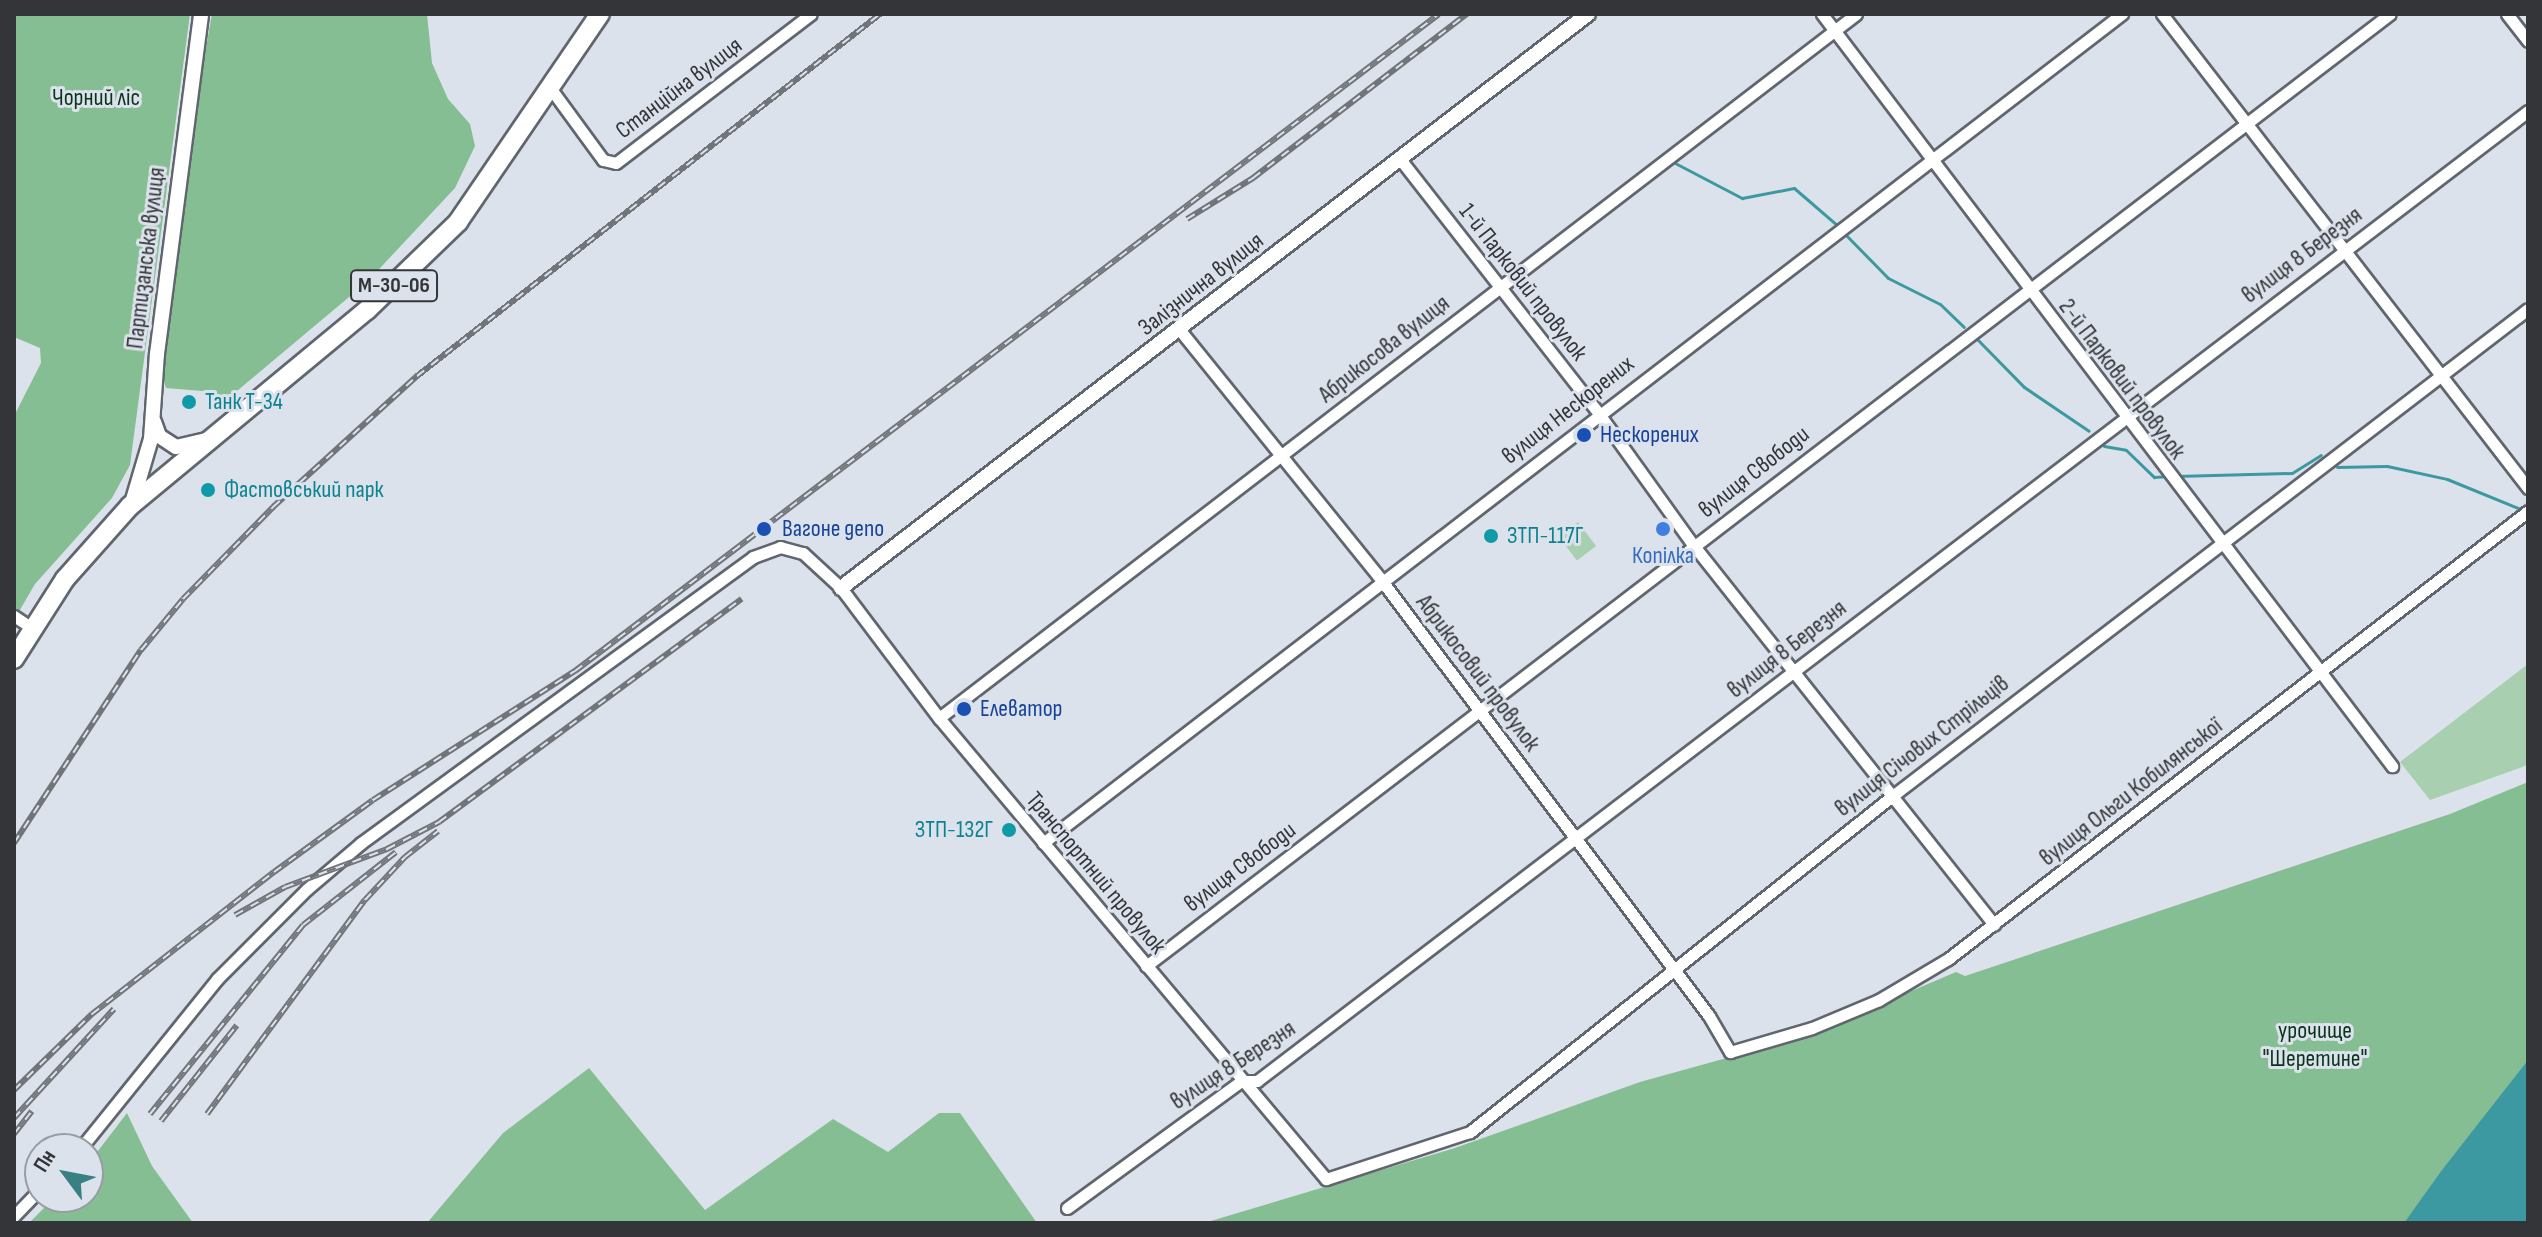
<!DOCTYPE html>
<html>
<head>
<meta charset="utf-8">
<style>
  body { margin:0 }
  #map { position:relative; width:2542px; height:1237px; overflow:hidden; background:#dce2eb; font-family:"Sofia Sans Condensed",sans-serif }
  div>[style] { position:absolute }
  .green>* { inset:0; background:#a7cfb0; transform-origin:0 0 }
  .forest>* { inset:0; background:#85be92 }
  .water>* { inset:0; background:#3d99a1 }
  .stream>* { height:3px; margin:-1.5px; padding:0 1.5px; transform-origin:1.5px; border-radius:1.5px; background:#3d99a1 }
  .roads { filter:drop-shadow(2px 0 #61666e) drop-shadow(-2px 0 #61666e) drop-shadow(0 2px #61666e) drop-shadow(0 -2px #61666e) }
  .minor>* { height:11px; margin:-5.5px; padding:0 5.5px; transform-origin:5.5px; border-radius:5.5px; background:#fff }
  .tertiary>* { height:14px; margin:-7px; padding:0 7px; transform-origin:7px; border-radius:7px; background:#fff }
  .primary>* { height:18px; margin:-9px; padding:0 9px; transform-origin:9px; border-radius:9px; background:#fff }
  .rail>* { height:6px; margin-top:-3px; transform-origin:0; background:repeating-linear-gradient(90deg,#dce2eb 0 9px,#71757a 0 18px); box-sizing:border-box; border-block:2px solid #71757a }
  .dots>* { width:22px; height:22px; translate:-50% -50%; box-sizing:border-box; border:4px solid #dce2eb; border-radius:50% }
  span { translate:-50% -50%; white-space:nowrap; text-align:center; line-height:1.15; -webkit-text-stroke:6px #dce2eb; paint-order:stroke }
  .shield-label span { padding:2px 6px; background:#dce2eb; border:2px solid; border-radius:6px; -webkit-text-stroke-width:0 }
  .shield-label { font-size:22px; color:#333538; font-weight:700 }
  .street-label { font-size:24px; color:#333538 }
  .park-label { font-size:24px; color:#083519 }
  .culture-label { font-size:24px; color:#0d838f }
  .left { translate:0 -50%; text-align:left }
  .right { translate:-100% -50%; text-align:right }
  .transit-label { font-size:24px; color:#164399 }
  .shop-label { font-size:24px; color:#366cbe }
  .frame { position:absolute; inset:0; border:16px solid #333538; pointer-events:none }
  .north { position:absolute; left:24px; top:1133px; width:80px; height:80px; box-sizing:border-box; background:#dce2eb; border:2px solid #989da3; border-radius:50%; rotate:302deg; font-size:22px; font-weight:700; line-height:32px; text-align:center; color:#333538 }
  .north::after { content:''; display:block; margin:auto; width:28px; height:36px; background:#388083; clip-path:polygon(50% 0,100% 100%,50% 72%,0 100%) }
</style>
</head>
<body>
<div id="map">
  <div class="green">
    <i style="left:1578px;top:522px;width:30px;height:24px;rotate:53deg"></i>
    <i style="clip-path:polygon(2528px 664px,2528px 765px,2430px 800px,2400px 762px)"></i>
  </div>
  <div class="forest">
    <i style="clip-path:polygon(14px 14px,190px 14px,130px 465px,112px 498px,35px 584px,14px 620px,14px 416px,41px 363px,40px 348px,14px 337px)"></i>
    <i style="clip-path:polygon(212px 14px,427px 14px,432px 63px,448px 99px,470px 124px,475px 146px,455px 188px,367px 282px,225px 401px,202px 391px,166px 388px,163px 379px,192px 128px)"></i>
    <i style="clip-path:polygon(2528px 782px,2528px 1060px,2404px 1223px,1204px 1223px,1455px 1148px,1640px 1082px,1806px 1036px,1956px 972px,1965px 976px,2450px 814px)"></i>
    <i style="clip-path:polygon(589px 1068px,705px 1210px,833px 1119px,888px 1152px,939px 1113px,960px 1113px,1037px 1223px,427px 1223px,503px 1133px)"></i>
    <i style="clip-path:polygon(127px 1113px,152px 1166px,193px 1223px,29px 1223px,55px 1197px,88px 1197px,88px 1164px)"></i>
  </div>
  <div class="water">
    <i style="clip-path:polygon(2528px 1060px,2528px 1223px,2404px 1223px,2442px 1170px)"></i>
  </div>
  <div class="stream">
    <i style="left:1675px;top:163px;width:76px;rotate:27.6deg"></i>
    <i style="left:1742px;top:198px;width:53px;rotate:-10.9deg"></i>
    <i style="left:1794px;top:188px;width:58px;rotate:40.8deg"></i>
    <i style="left:1843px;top:232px;width:64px;rotate:45.6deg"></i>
    <i style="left:1888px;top:278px;width:58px;rotate:26.6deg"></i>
    <i style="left:1940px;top:304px;width:33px;rotate:44deg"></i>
    <i style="left:1977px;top:339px;width:67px;rotate:45.6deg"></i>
    <i style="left:2024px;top:387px;width:78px;rotate:34.1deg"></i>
    <i style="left:2104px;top:446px;width:22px;rotate:10deg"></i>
    <i style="left:2126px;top:450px;width:39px;rotate:44deg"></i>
    <i style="left:2154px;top:477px;width:15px;rotate:-4deg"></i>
    <i style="left:2337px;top:467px;width:50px;rotate:-1.1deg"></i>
    <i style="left:2387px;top:466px;width:61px;rotate:12.2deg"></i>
    <i style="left:2447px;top:479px;width:77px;rotate:22.2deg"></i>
    <i style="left:2176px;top:476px;width:116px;rotate:-1.5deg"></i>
    <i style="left:2292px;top:473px;width:34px;rotate:-32deg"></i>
  </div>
  <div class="roads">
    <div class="minor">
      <i style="left:1822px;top:14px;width:944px;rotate:52.84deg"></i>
      <i style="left:2162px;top:14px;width:599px;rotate:52.33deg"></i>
      <i style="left:2507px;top:14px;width:34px;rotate:52deg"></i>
      <i style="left:551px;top:89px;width:88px;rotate:53.8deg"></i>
      <i style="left:603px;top:160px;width:13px;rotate:13deg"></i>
      <i style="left:616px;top:163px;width:245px;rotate:-37.4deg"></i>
      <i style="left:1400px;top:159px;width:323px;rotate:52deg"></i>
      <i style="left:1599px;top:414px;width:163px;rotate:54.3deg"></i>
      <i style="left:1694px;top:546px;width:483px;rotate:51.6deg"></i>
      <i style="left:1179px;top:329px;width:324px;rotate:51.1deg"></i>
      <i style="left:1382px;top:581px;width:544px;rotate:53.07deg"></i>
      <i style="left:1709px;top:1016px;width:42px;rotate:59.7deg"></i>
      <i style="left:1730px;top:1052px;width:85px;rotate:-16.3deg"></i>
      <i style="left:1812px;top:1028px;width:73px;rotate:-22.7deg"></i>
      <i style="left:1879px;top:1000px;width:80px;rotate:-30.7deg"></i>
      <i style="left:1948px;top:959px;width:733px;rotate:-37.68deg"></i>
      <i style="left:14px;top:616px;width:22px;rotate:34deg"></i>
      <i style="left:939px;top:718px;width:1156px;rotate:-37.51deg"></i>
      <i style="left:1043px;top:843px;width:1361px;rotate:-37.54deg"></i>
      <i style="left:1146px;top:966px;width:1566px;rotate:-37.43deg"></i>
      <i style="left:80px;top:1149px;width:218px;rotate:-51.1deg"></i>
      <i style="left:217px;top:979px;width:127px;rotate:-45deg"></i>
      <i style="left:307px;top:889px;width:71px;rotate:-40.4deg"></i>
      <i style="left:361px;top:843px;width:485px;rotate:-36.1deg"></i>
      <i style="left:753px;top:557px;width:29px;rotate:-20deg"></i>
      <i style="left:780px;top:547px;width:24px;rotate:15deg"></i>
      <i style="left:803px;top:553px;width:52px;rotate:42.6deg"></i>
      <i style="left:841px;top:588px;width:163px;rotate:53deg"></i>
      <i style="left:939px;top:718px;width:602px;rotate:49.99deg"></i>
      <i style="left:1326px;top:1179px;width:151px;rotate:-18.1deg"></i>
      <i style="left:1470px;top:1132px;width:538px;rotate:-38.51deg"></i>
      <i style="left:1891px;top:797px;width:802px;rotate:-37.46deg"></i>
      <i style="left:1067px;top:1208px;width:215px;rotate:-36.1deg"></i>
      <i style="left:1241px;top:1081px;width:16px"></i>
      <i style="left:1257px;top:1081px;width:1599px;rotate:-37.35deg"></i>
      <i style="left:14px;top:1216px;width:37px;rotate:-46deg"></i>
    </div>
    <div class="tertiary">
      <i style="left:154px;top:422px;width:15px;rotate:70deg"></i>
      <i style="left:159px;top:436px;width:20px;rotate:33deg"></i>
      <i style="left:176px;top:447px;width:32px;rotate:-13deg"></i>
      <i style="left:132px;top:503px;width:67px;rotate:-73.5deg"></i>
      <i style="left:151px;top:439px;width:85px;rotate:-86deg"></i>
      <i style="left:157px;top:354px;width:343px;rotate:-82.6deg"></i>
      <i style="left:841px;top:588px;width:942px;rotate:-37.54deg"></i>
    </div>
    <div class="primary">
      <i style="left:14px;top:659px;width:95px;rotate:-57.5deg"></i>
      <i style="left:65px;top:579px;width:98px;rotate:-48.3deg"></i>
      <i style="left:130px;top:506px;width:308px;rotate:-39.6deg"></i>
      <i style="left:367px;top:310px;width:127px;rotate:-44deg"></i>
      <i style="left:458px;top:222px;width:252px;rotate:-55.7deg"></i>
    </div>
  </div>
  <div class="rail">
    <i style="left:1187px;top:219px;width:78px;rotate:-31.8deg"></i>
    <i style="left:1253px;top:178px;width:270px;rotate:-37.5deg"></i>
    <i style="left:14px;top:843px;width:231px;rotate:-56.7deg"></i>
    <i style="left:141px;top:650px;width:66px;rotate:-50.5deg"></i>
    <i style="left:183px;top:599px;width:129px;rotate:-45.6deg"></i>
    <i style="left:273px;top:507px;width:195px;rotate:-42.3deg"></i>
    <i style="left:417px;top:376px;width:588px;rotate:-38.02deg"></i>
    <i style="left:235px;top:915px;width:57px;rotate:-29.2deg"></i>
    <i style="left:285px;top:887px;width:109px;rotate:-20.4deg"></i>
    <i style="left:387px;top:849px;width:59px;rotate:-27.4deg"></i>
    <i style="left:439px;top:822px;width:376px;rotate:-36.4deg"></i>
    <i style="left:14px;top:1090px;width:109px;rotate:-44.3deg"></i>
    <i style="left:92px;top:1014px;width:231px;rotate:-38deg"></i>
    <i style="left:274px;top:872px;width:122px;rotate:-36deg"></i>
    <i style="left:373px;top:800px;width:240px;rotate:-32.6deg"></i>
    <i style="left:575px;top:671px;width:1085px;rotate:-37.25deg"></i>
    <i style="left:150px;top:1114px;width:243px;rotate:-51deg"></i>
    <i style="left:303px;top:925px;width:118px;rotate:-38.1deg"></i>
    <i style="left:207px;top:1114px;width:266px;rotate:-53.6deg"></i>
    <i style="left:365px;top:900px;width:59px;rotate:-47.1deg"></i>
    <i style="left:405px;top:857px;width:42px;rotate:-38.2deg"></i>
    <i style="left:14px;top:1118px;width:148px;rotate:-47.5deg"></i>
    <i style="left:161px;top:1121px;width:122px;rotate:-51.6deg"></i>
    <i style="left:14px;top:1134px;width:29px;rotate:-52deg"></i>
  </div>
  <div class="dots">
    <i style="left:189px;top:402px;background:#0f9aa8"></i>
    <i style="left:1584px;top:435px;background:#1a4fb4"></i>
    <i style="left:208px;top:490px;background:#0f9aa8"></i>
    <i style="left:764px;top:529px;background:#1a4fb4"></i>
    <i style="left:1663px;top:529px;background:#3f7fe0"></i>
    <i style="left:1491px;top:536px;background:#0f9aa8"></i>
    <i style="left:964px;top:709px;background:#1a4fb4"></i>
    <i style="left:1009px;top:830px;background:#0f9aa8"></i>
  </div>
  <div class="shield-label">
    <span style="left:394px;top:286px">М-30-06</span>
  </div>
  <div class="street-label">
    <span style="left:679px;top:88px;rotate:-37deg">Станційна вулиця</span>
    <span style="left:2302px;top:255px;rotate:-37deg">вулиця 8 Березня</span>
    <span style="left:146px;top:258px;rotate:-83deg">Партизанська вулиця</span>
    <span style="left:1523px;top:282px;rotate:52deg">1-й Парковий провулок</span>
    <span style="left:1201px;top:284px;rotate:-38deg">Залізнична вулиця</span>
    <span style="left:1384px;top:349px;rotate:-38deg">Абрикосова вулиця</span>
    <span style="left:2122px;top:379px;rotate:53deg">2-й Парковий провулок</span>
    <span style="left:1568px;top:410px;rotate:-38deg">вулиця Нескорених</span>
    <span style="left:1754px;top:472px;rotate:-38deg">вулиця Свободи</span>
    <span style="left:1787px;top:649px;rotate:-38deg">вулиця 8 Березня</span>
    <span style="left:1478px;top:673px;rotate:53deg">Абрикосовий провулок</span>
    <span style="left:1922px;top:746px;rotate:-38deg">вулиця Січових Стрільців</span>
    <span style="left:2131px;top:792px;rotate:-38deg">вулиця Ольги Кобилянської</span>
    <span style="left:1240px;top:867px;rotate:-37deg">вулиця Свободи</span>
    <span style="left:1096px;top:873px;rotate:50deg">Транспортний провулок</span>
    <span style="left:1233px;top:1065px;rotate:-33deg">вулиця 8 Березня</span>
  </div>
  <div class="park-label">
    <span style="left:96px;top:98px">Чорний ліс</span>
    <span style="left:2315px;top:1045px">урочище<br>"Шеретине"</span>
  </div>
  <div class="culture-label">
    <span class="left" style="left:205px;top:402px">Танк Т-34</span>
    <span class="left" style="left:224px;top:490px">Фастовський парк</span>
    <span class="left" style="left:1507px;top:536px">ЗТП-117Г</span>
    <span class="right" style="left:993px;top:830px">ЗТП-132Г</span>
  </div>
  <div class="transit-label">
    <span class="left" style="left:1600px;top:435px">Нескорених</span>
    <span class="left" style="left:782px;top:529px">Вагоне депо</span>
    <span class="left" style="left:980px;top:709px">Елеватор</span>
  </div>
  <div class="shop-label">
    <span style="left:1663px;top:556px">Копілка</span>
  </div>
  <div class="frame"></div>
  <div class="north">Пн</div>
</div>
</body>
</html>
